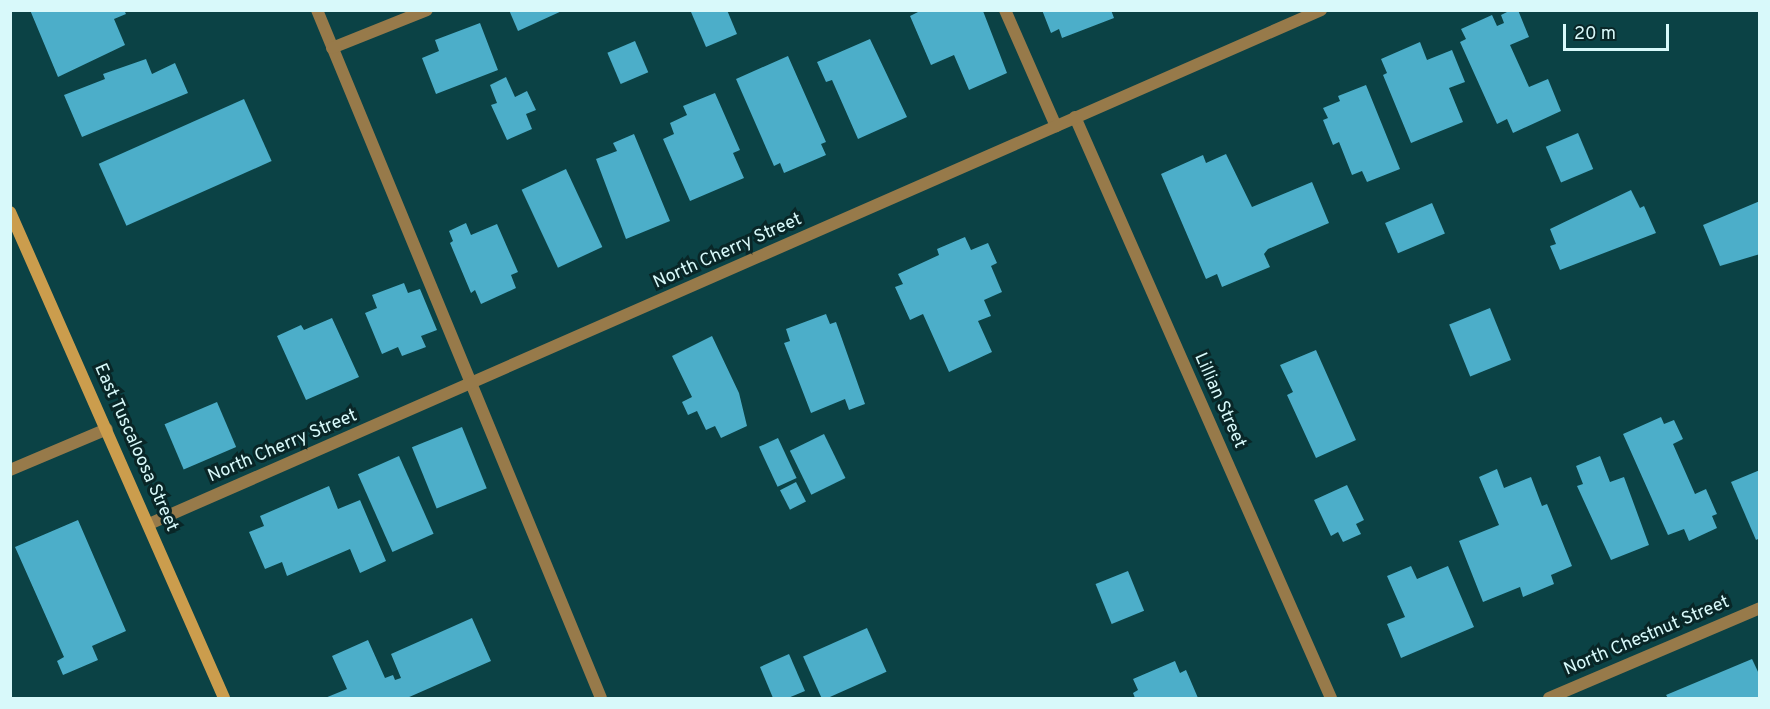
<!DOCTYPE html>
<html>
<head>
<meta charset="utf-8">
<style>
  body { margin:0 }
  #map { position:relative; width:1770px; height:709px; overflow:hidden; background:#0b4245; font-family:Overpass,sans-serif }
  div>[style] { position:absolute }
  .building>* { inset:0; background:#4caec9; transform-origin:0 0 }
  .lane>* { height:12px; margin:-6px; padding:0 6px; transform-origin:6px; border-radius:6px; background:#977a4a }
  .street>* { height:12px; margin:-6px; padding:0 6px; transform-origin:6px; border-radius:6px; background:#977a4a }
  .secondary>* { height:12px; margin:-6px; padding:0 6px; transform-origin:6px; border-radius:6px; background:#cb9d4d }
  span { translate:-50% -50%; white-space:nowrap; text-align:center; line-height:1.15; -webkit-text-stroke:6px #092627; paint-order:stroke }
  .street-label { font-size:18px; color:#d8f9fa }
  .frame { position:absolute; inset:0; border:12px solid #d8f9fa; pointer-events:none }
  .scale { position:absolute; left:1563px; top:24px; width:106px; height:27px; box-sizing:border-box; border:3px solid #d8f9fa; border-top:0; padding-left:8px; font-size:18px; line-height:21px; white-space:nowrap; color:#d8f9fa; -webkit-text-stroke:4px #092627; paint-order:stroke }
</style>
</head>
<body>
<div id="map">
  <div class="building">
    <i style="clip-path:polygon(30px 10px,124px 10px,126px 14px,114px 19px,125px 45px,58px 77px)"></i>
    <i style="clip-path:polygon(509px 10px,564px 10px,518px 31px)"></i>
    <i style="clip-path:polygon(727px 10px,737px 34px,706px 47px,691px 12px)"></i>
    <i style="clip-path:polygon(922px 10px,983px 11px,1007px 73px,969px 90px,954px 55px,931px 65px,910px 16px)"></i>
    <i style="clip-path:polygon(1042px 10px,1111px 10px,1114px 18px,1062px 38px,1059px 29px,1051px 33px)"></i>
    <i style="clip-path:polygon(1511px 10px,1518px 10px,1529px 37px,1510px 45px,1529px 87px,1548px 79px,1561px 111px,1513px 133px,1507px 119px,1497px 124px,1460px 42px,1466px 39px,1461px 29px,1492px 15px,1497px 26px,1504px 23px,1501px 15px)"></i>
    <i style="clip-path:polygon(480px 23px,498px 70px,436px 94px,422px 58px,439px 51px,435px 40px)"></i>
    <i style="clip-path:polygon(870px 39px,907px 117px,858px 139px,832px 80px,826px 82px,817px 62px)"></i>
    <i style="left:635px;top:41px;width:34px;height:30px;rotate:67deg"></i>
    <i style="clip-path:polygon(1420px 42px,1427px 60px,1452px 50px,1465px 82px,1449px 88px,1463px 122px,1411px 143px,1383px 75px,1387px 73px,1381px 59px)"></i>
    <i style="clip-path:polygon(788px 56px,826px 142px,821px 144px,826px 155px,784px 173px,780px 163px,774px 166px,736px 79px)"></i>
    <i style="clip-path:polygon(146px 59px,152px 74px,175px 63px,188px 93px,82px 137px,64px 95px,105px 79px,103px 74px)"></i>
    <i style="clip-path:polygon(506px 77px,515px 97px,527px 91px,536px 110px,526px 114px,532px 129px,507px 140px,491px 105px,497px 103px,490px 85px)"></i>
    <i style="clip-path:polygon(1366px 85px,1400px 169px,1367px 182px,1362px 171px,1352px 175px,1339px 142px,1333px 145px,1323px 120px,1328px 118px,1323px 108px,1340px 101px,1338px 96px)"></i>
    <i style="clip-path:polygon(715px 93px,740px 150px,733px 153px,744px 178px,690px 201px,663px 139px,674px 134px,670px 123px,687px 115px,683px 106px)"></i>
    <i style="left:244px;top:99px;width:68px;height:159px;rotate:66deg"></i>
    <i style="left:1578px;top:133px;width:39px;height:35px;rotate:67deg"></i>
    <i style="clip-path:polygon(634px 134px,670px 221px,626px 239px,596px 159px,617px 151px,613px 143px)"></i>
    <i style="clip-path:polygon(1226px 154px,1252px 207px,1312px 182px,1329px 223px,1268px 249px,1264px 254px,1270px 267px,1222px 287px,1217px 274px,1206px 279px,1161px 174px,1203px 155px,1206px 163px)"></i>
    <i style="left:566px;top:169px;width:86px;height:49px;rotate:65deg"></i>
    <i style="clip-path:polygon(1631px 190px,1640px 208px,1644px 206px,1656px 233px,1560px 270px,1550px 246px,1556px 244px,1550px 229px)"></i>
    <i style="clip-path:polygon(1760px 201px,1760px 254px,1720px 266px,1703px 225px)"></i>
    <i style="left:1432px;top:203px;width:33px;height:51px;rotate:67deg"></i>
    <i style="clip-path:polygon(466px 223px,471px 235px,497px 224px,518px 272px,511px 275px,516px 288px,481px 304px,475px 290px,471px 293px,450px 243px,453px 241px,449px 231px)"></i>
    <i style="clip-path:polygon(965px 237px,971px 250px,988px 243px,997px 263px,991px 266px,1002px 292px,984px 300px,991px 316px,978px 321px,992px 352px,949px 372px,923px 314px,910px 320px,895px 287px,903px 284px,898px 274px,939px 255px,937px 249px)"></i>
    <i style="clip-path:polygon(404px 283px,408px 293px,420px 289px,437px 330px,421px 336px,426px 347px,402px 356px,398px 347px,382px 354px,365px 313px,377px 308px,372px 295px)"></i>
    <i style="left:1490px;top:308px;width:56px;height:44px;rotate:68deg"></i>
    <i style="clip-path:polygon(826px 314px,830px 324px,836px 322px,865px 404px,849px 410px,845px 399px,811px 413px,784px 343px,790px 341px,786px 329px)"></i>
    <i style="clip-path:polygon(332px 318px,359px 377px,306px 400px,277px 336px,301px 325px,304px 330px)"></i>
    <i style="clip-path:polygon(712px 336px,739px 393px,747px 426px,721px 438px,715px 426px,706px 430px,697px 411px,688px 415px,682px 402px,692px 397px,672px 356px)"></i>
    <i style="clip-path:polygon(1316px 350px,1356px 440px,1316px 458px,1287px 395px,1293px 392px,1280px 365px)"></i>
    <i style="left:217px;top:402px;width:49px;height:57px;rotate:67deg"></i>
    <i style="clip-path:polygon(1661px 417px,1664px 424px,1674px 420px,1683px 439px,1673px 444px,1695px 494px,1706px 489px,1717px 514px,1712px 516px,1717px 528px,1689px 541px,1684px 529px,1668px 535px,1623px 434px)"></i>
    <i style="left:462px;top:427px;width:66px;height:54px;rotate:68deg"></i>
    <i style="left:824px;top:434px;width:49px;height:38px;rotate:64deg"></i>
    <i style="left:778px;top:438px;width:44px;height:21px;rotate:65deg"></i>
    <i style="left:399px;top:456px;width:85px;height:45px;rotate:66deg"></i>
    <i style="clip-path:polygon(1600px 456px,1610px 482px,1624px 477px,1649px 545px,1611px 560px,1577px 486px,1583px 484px,1576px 466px)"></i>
    <i style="clip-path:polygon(1497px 469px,1504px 488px,1531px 477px,1542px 506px,1547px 504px,1572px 566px,1551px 575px,1554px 584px,1523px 597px,1520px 587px,1483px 602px,1459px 541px,1499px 525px,1479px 477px)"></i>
    <i style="clip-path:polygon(1760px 470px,1760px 538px,1756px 540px,1731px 482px)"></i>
    <i style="left:796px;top:482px;width:22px;height:18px;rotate:63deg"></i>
    <i style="clip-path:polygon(1347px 485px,1364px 520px,1356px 524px,1361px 534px,1343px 542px,1338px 532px,1331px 536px,1314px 500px)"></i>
    <i style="clip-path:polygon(329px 486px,338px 509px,360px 500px,386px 561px,360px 573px,350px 549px,287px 576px,282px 562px,265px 569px,249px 532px,264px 526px,260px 516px)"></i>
    <i style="clip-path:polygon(78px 520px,126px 631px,92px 646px,98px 660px,63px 675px,57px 661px,64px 657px,15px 547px)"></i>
    <i style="clip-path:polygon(1411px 566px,1417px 579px,1448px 566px,1474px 627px,1401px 658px,1387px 624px,1405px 617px,1387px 576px)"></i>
    <i style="left:1128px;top:571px;width:43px;height:35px;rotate:68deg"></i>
    <i style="clip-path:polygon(472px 618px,491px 661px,407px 698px,325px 698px,347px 689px,332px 656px,368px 640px,385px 678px,393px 675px,395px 680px,401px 678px,391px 654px)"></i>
    <i style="left:867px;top:628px;width:48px;height:70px;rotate:66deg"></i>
    <i style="clip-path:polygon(789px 654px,805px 691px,788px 698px,773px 698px,760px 667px)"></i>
    <i style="clip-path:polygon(1752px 659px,1760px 676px,1760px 698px,1668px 698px,1666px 695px)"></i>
    <i style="clip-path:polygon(1175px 661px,1180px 673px,1186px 670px,1198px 698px,1135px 698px,1133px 693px,1138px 690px,1133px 679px)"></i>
  </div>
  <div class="lane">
    <i style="left:317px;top:10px;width:744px;rotate:67.57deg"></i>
    <i style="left:1005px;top:10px;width:127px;rotate:66.3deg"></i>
    <i style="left:332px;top:48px;width:102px;rotate:-21.8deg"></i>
  </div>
  <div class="street">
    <i style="left:1075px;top:117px;width:635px;rotate:66.22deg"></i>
    <i style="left:10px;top:470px;width:105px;rotate:-22.9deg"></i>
    <i style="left:149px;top:524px;width:1280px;rotate:-23.68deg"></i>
    <i style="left:1549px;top:698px;width:229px;rotate:-23.1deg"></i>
  </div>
  <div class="secondary">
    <i style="left:10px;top:212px;width:531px;rotate:66.23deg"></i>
  </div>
  <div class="street-label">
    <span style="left:728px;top:252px;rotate:-24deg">North Cherry Street</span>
    <span style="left:1219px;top:401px;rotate:66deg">Lillian Street</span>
    <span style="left:283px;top:447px;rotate:-23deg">North Cherry Street</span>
    <span style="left:135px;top:448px;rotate:66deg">East Tuscaloosa Street</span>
    <span style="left:1647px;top:637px;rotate:-23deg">North Chestnut Street</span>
  </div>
  <div class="frame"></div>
  <div class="scale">20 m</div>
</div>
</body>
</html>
